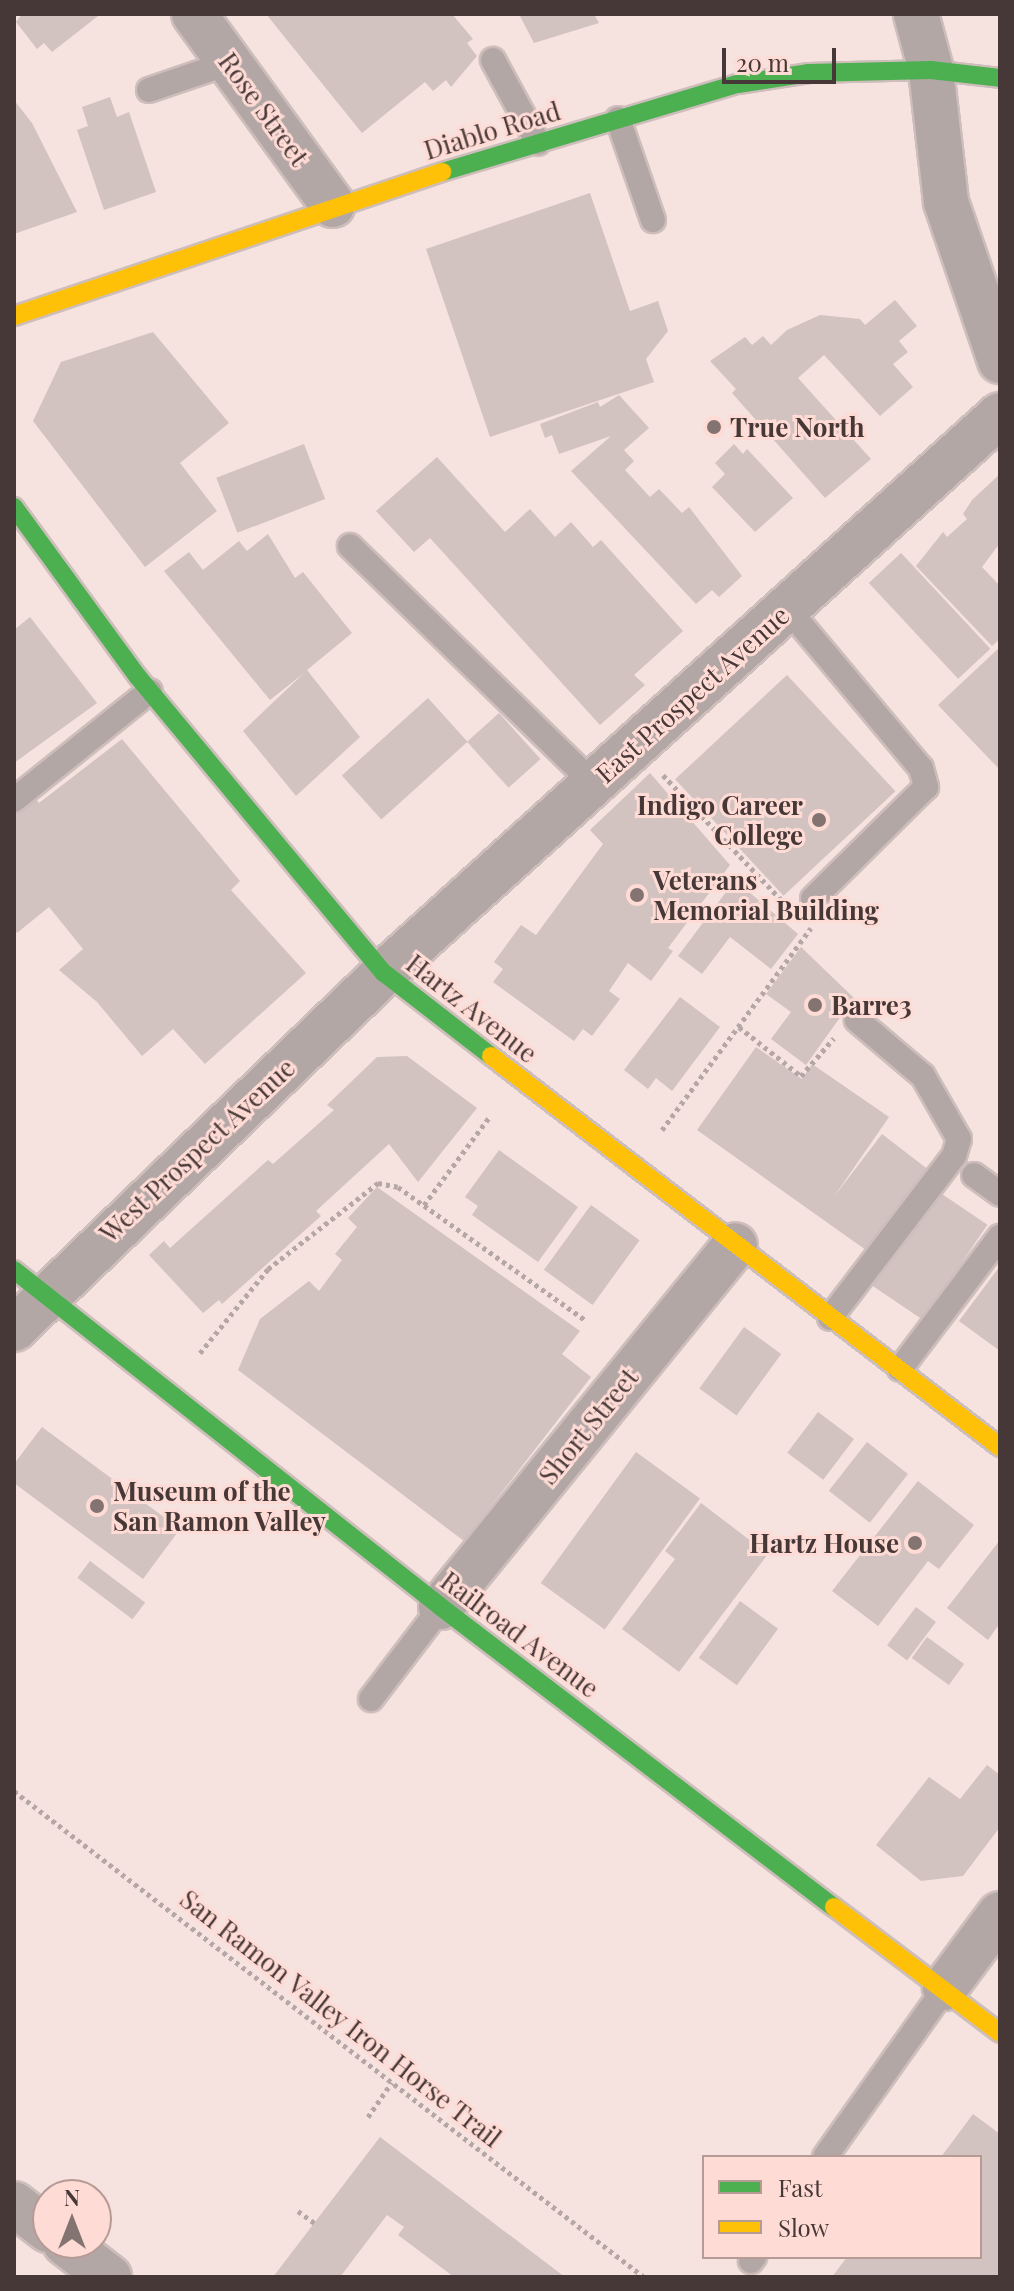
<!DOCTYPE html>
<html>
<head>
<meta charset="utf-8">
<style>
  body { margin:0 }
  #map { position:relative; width:1014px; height:2291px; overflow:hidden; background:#f6e2df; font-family:"Playfair Display",serif }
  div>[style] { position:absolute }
  .building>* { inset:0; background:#d2c3c0; transform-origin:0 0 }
  .path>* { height:5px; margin-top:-2.5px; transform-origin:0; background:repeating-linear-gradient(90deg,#b4a7a6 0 4px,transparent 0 8px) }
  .roads { filter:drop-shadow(2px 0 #cebebb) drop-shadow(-2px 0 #cebebb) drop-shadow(0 2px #cebebb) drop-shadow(0 -2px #cebebb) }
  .lane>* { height:24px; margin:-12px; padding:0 12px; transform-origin:12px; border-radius:12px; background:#b3a7a6 }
  .street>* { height:44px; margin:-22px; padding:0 22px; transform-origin:22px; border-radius:22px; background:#b3a7a6 }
  .fast>* { height:18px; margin:-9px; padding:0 9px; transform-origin:9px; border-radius:9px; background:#4caf50 }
  .slow>* { height:18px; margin:-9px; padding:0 9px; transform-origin:9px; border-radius:9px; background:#ffc107 }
  .dots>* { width:22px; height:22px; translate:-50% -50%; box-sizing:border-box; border:4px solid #ffdbd6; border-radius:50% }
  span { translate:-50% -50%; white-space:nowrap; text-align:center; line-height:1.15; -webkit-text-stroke:6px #ffdbd6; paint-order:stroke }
  .street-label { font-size:26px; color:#463836 }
  .poi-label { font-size:26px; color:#463836; font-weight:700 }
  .left { translate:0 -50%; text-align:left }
  .right { translate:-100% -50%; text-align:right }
  .frame { position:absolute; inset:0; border:16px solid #463836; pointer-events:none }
  .legend { position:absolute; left:702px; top:2155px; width:280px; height:104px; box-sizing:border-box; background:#ffdbd6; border:2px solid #b59a96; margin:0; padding:10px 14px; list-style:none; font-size:24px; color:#463836 }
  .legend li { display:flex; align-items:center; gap:16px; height:40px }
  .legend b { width:40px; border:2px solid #b59a96 }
  .north { position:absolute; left:32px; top:2179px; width:80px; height:80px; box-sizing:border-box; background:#ffdbd6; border:2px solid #b59a96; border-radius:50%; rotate:0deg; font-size:22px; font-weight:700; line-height:32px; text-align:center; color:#463836 }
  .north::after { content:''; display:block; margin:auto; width:28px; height:36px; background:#847471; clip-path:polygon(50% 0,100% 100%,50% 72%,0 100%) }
  .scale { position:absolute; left:722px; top:48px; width:114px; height:36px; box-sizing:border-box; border:4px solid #463836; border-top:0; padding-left:10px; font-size:24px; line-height:28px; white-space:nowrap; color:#463836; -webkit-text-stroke:6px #ffdbd6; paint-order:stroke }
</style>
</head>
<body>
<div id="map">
  <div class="building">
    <i style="clip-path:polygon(22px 14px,96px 14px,98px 16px,52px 52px,44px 43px,37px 49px,16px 22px)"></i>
    <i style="clip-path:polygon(266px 14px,452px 14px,473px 39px,467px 43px,477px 56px,451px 87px,446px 80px,433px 91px,425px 82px,362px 133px)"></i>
    <i style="clip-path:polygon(519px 14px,594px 14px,599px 23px,534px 43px)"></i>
    <i style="clip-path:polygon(110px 97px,117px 117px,129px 112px,156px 192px,104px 210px,77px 130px,88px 126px,82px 107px)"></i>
    <i style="clip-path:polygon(14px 100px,32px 123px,77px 212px,14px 234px)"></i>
    <i style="clip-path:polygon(590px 193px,630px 311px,658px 301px,668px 331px,646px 359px,654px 382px,490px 437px,426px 249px)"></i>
    <i style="clip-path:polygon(895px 300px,917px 326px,899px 341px,908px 352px,893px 364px,913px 387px,880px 416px,824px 355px,798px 378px,871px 459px,825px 498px,732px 393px,736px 389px,710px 361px,745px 337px,752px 345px,763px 336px,771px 345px,787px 330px,820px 315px,860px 319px,865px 325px)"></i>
    <i style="clip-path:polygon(153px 332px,229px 423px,180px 463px,217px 511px,145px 567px,33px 421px,61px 362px)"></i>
    <i style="clip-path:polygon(619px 395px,649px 428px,624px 450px,634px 461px,625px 470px,650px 497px,659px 489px,682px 513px,689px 507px,742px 576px,719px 597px,712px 590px,696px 604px,571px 471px,611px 436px,559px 454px,552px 435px,545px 438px,540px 424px,598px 402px,600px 407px)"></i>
    <i style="left:304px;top:444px;width:59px;height:94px;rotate:69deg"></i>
    <i style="clip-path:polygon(734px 444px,743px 454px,747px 449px,793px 498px,755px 532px,712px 487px,725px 474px,715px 463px)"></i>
    <i style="clip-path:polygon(437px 457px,505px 532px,530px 509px,555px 537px,571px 522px,593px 547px,601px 540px,683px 631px,634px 675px,645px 685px,600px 725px,430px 538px,414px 552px,376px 511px)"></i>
    <i style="clip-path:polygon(1000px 474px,1000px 543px,982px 567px,1000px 586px,1000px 639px,992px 646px,916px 566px,943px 532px,947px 537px,967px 519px,963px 514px,972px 500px)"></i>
    <i style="clip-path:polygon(268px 534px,295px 578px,303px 572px,352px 633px,307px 670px,360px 737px,296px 796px,243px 731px,304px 673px,270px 700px,164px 571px,189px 552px,203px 570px,239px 541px,247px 551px)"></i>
    <i style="left:901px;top:553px;width:131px;height:44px;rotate:47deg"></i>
    <i style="clip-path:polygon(30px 617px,97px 703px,14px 763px,14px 630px)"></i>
    <i style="clip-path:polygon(1000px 647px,1000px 770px,938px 705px)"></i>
    <i style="left:787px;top:675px;width:159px;height:153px;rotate:47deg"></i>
    <i style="left:428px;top:698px;width:59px;height:116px;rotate:48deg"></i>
    <i style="left:499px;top:713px;width:62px;height:43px;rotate:48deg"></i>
    <i style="clip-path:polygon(122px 739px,240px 881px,231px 890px,306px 973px,205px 1064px,173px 1029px,142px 1056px,97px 1002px,59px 970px,83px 949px,49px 907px,17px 933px,14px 929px,14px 815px,35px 798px,39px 803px)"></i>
    <i style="clip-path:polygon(650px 773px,730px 865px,668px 948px,673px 951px,651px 981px,628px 963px,609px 991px,620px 999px,592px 1036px,583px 1029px,574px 1041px,493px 982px,503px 969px,494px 962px,521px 925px,536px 935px,603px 844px,590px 830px)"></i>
    <i style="clip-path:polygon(735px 880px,798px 934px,771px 969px,730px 937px,702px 974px,678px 956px)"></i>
    <i style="clip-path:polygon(801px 947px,854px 998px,806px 1065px,771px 1039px,791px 1012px,766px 994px)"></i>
    <i style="clip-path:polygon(680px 997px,720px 1027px,672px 1091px,656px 1078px,648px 1089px,624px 1070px)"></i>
    <i style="clip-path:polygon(756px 1047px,802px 1079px,812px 1064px,889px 1117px,833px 1198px,882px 1134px,934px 1174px,873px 1255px,697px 1130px)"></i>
    <i style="clip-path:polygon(407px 1056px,477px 1108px,418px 1182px,389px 1144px,316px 1211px,321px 1216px,222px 1304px,219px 1300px,203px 1313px,149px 1255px,164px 1241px,170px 1248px,268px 1160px,273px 1164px,334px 1110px,327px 1105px,377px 1057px)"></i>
    <i style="clip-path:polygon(499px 1150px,578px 1207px,538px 1262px,472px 1215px,478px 1206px,465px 1197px)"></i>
    <i style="clip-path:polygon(377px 1187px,580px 1331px,562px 1354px,591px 1377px,464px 1541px,238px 1370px,260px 1319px,309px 1281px,319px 1291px,342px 1260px,335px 1254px,357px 1227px,348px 1218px)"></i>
    <i style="left:936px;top:1190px;width:62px;height:115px;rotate:34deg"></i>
    <i style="left:591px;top:1205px;width:60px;height:80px;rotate:36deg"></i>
    <i style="clip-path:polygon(1000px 1266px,1000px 1351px,959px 1321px)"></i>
    <i style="left:744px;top:1327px;width:46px;height:76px;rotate:36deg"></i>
    <i style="left:818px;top:1412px;width:45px;height:51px;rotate:37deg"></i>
    <i style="clip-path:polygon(42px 1427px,180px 1529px,143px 1579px,14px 1483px,14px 1464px)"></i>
    <i style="left:867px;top:1442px;width:52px;height:62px;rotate:38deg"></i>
    <i style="left:636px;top:1452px;width:79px;height:162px;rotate:36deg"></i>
    <i style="clip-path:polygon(918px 1481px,974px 1525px,939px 1569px,928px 1561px,878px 1626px,832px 1591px)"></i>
    <i style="clip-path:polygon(701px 1503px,768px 1554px,679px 1672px,622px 1629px,675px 1559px,665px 1551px)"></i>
    <i style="clip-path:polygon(1000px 1540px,1000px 1623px,988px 1640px,947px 1608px)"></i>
    <i style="left:90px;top:1561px;width:69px;height:21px;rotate:37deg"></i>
    <i style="left:740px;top:1601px;width:47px;height:70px;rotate:36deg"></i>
    <i style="left:916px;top:1607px;width:25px;height:48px;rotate:37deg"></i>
    <i style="left:927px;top:1637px;width:46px;height:26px;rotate:36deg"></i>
    <i style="clip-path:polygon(987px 1765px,1000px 1775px,1000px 1827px,963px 1876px,921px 1881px,876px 1845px,929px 1777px,960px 1799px)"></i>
    <i style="clip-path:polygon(973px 2114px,1000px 2134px,1000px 2277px,832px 2277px,847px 2257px,980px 2257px,980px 2157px,941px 2157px)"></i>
    <i style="clip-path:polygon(380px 2137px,565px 2277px,454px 2277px,398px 2235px,404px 2227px,387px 2215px,340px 2277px,273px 2277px)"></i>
  </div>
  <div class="path">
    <i style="left:663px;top:775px;width:175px;rotate:46.6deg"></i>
    <i style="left:739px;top:1027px;width:79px;rotate:38.3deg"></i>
    <i style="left:801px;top:1076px;width:50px;rotate:-49deg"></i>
    <i style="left:662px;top:1130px;width:251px;rotate:-53.6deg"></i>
    <i style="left:424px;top:1205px;width:111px;rotate:-53.4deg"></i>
    <i style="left:200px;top:1353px;width:108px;rotate:-51deg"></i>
    <i style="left:268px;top:1269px;width:140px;rotate:-38deg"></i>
    <i style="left:378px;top:1183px;width:20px;rotate:11deg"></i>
    <i style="left:398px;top:1187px;width:229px;rotate:35.4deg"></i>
    <i style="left:14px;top:1791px;width:796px;rotate:37.65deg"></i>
    <i style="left:368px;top:2117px;width:42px;rotate:-55.6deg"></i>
    <i style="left:298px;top:2211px;width:22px;rotate:36deg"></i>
  </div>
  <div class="roads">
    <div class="lane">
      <i style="left:493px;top:60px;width:94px;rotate:61.5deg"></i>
      <i style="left:149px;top:90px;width:87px;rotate:-18.9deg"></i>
      <i style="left:618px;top:119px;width:107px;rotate:70.9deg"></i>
      <i style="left:350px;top:546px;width:339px;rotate:44.3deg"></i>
      <i style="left:787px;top:608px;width:209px;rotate:50.1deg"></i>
      <i style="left:921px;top:768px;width:20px;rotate:75deg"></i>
      <i style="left:926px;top:787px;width:159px;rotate:135.3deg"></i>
      <i style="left:14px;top:800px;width:174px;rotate:-38.7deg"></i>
      <i style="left:974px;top:1175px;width:32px;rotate:36deg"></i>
      <i style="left:830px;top:1318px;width:204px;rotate:-52.6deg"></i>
      <i style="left:954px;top:1156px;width:18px;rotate:-74deg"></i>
      <i style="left:959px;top:1139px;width:73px;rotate:-119.7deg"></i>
      <i style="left:923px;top:1076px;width:87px;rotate:-139.7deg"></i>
      <i style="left:900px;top:1369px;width:166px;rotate:-52.9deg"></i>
      <i style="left:371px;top:1699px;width:116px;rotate:-52.7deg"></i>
      <i style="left:825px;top:2157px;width:207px;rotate:-54.6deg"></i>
      <i style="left:751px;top:2261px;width:5px;rotate:-53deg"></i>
    </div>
    <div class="street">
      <i style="left:194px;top:14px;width:236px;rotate:54deg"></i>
      <i style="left:916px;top:14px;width:58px;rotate:75deg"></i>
      <i style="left:931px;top:70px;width:133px;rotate:83.5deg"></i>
      <i style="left:946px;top:202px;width:168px;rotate:71.2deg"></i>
      <i style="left:14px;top:1329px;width:513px;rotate:-43.9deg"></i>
      <i style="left:384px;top:973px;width:831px;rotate:-42.17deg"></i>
      <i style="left:441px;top:1607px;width:466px;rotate:-50.9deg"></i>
      <i style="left:945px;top:1988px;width:92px;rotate:-53.4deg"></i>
      <i style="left:14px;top:2204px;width:43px;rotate:37.4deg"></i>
      <i style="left:65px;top:2243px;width:56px;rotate:37.7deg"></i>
    </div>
    <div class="fast">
      <i style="left:442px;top:172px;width:309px;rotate:-16.6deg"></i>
      <i style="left:738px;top:84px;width:72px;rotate:-8.8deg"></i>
      <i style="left:809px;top:73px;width:122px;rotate:-1.4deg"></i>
      <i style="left:931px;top:70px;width:69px;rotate:6.6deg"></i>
      <i style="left:14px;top:507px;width:210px;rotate:53.9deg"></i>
      <i style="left:138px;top:677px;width:385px;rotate:50.3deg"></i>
      <i style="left:384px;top:973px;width:135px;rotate:37.8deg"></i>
      <i style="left:14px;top:1270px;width:544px;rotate:38.28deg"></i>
      <i style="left:441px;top:1607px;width:494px;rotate:37.4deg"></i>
    </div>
    <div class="slow">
      <i style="left:14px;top:316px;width:452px;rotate:-18.6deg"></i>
      <i style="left:491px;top:1056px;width:642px;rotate:37.53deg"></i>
      <i style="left:834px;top:1907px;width:208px;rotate:37.2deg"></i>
    </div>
  </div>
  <div class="dots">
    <i style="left:714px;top:427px;background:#847471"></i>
    <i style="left:819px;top:820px;background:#847471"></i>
    <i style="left:637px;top:895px;background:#847471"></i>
    <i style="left:815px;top:1005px;background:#847471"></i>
    <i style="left:97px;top:1506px;background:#847471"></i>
    <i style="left:915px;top:1543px;background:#847471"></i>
  </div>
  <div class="street-label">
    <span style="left:264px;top:109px;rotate:54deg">Rose Street</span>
    <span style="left:492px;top:130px;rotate:-17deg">Diablo Road</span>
    <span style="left:692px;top:694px;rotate:-42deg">East Prospect Avenue</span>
    <span style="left:472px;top:1008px;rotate:38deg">Hartz Avenue</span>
    <span style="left:197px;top:1150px;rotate:-43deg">West Prospect Avenue</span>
    <span style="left:588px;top:1426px;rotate:-51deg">Short Street</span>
    <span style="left:520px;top:1634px;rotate:37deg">Railroad Avenue</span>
    <span style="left:341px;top:2018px;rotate:38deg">San Ramon Valley Iron Horse Trail</span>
  </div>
  <div class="poi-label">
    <span class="left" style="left:730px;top:427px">True North</span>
    <span class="right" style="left:803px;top:820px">Indigo Career<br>College</span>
    <span class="left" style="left:653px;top:895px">Veterans<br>Memorial Building</span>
    <span class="left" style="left:831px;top:1005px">Barre3</span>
    <span class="left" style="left:113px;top:1506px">Museum of the<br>San Ramon Valley</span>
    <span class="right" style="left:899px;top:1543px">Hartz House</span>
  </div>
  <div class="frame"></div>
  <ul class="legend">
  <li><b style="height:10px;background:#4caf50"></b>Fast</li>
  <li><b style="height:10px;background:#ffc107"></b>Slow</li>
  </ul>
  <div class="north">N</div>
  <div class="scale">20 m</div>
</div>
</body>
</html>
